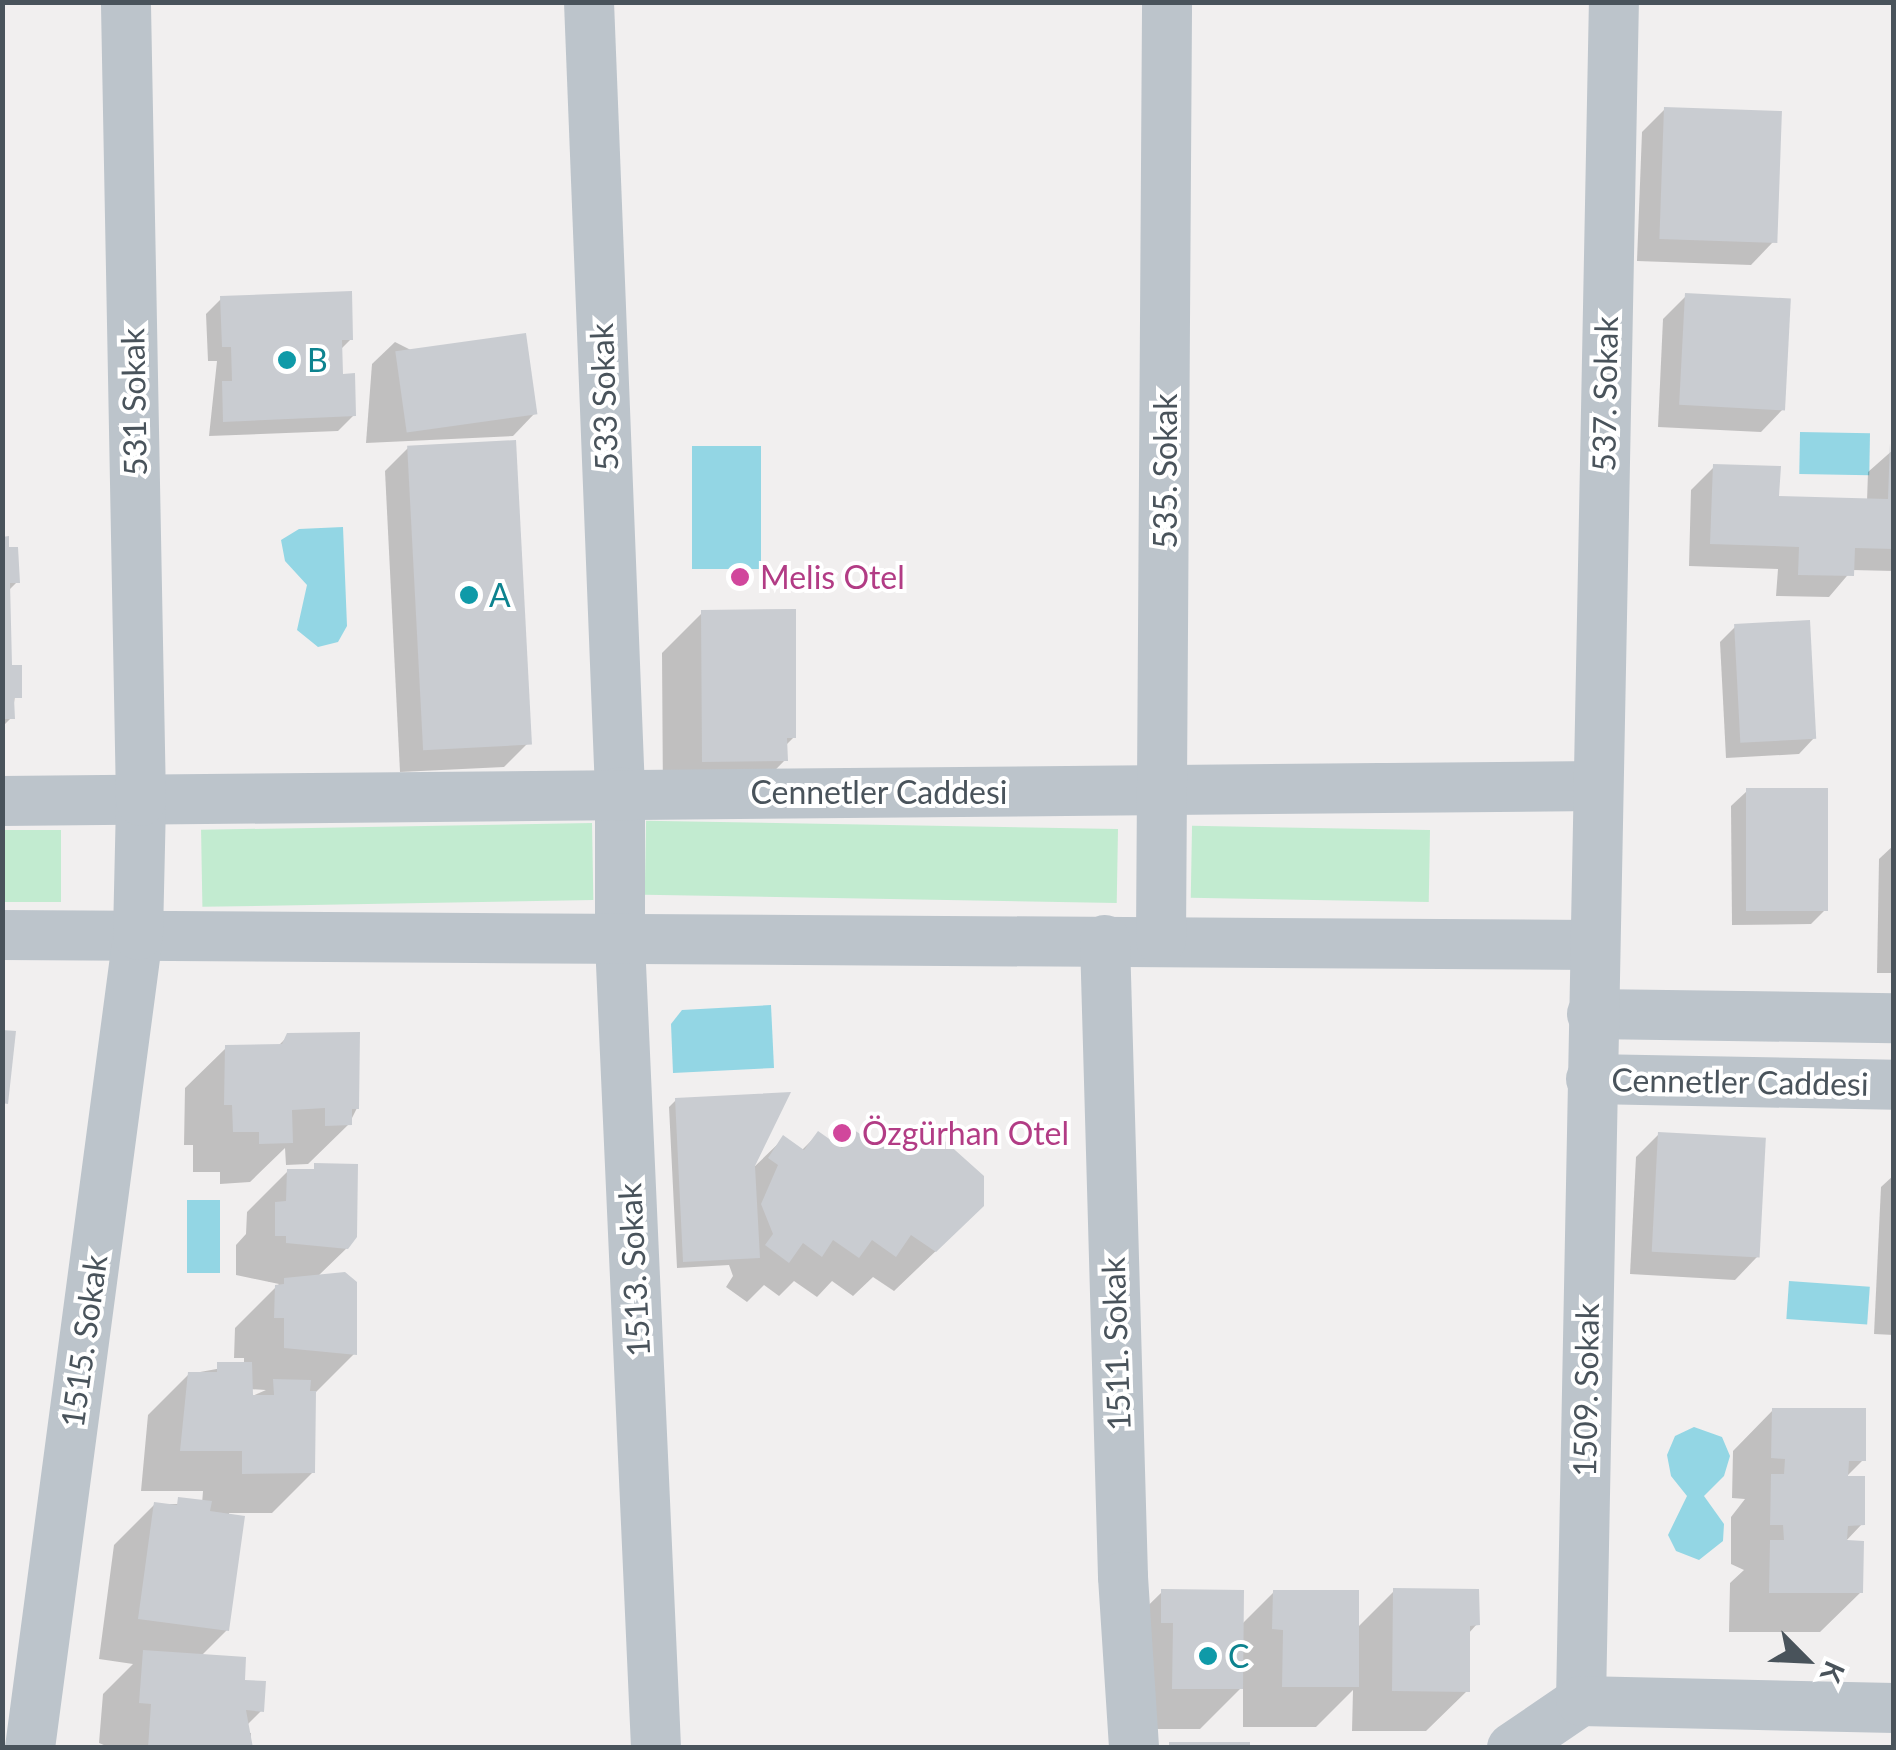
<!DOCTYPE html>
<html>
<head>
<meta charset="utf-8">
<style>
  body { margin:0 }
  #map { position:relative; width:1896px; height:1750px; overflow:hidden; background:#f1efef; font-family:Lato,sans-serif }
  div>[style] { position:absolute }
  .green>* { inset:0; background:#c2ebd0; transform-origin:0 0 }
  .water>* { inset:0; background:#93d6e4; transform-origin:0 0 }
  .shadow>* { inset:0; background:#0003 }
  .building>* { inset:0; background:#c9ccd1; transform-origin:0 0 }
  .minor>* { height:50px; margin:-25px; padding:0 25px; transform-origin:25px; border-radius:25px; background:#bcc4cb }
  .dots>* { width:28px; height:28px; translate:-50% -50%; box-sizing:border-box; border:5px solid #fff; border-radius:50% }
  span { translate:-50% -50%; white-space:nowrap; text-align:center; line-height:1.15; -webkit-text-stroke:8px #fff; paint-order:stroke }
  .culture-label { font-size:32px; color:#0d838f }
  .left { translate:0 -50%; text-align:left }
  .street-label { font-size:32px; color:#49535b }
  .hotel-label { font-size:32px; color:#b23c85 }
  .frame { position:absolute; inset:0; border:5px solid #49535b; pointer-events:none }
  .north { position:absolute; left:1756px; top:1610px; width:100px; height:100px; -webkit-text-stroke:8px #fff; paint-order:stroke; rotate:114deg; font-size:28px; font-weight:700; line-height:40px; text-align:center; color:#49535b }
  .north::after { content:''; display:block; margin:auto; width:35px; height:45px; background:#49535b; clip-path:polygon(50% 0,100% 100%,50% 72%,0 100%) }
</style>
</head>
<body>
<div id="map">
  <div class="green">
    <i style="left:592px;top:823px;width:77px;height:391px;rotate:89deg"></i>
    <i style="left:1118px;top:829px;width:74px;height:472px;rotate:91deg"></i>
    <i style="left:3px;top:830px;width:58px;height:72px"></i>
    <i style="left:1430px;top:830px;width:72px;height:238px;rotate:91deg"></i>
  </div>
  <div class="water">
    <i style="left:1800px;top:432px;width:70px;height:42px;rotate:1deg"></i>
    <i style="left:761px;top:446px;width:123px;height:69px;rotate:90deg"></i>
    <i style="clip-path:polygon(343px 527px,347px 626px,338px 642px,318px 647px,297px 630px,307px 585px,285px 561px,281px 540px,299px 529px)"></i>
    <i style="clip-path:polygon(771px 1005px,774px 1068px,673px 1073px,671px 1024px,682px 1010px)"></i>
    <i style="left:187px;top:1200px;width:33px;height:73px"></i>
    <i style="left:1789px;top:1281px;width:81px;height:38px;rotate:4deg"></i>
    <i style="clip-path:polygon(1694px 1427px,1722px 1437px,1730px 1456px,1724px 1476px,1704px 1496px,1724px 1524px,1723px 1541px,1699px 1560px,1676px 1551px,1668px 1535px,1687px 1496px,1671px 1476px,1667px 1455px,1675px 1436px)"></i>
  </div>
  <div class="shadow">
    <i style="clip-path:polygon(1665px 109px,1773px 242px,1751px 265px,1637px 261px,1642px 132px)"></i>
    <i style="clip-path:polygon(1686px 296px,1783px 409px,1761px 432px,1658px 427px,1663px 319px)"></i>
    <i style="clip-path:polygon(222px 298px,351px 339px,340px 350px,340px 376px,354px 415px,338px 431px,209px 436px,217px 361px,208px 361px,206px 314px)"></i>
    <i style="clip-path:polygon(395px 342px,535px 413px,513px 436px,366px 443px,372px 364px)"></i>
    <i style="clip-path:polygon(408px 448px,527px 744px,504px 767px,400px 772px,385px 471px)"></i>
    <i style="clip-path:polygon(1894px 449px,1894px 571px,1852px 570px,1829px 597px,1776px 596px,1778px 569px,1689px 566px,1691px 490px,1714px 467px,1777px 498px,1867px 501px,1868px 472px)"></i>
    <i style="clip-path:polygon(2px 539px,17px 582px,8px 591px,10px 668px,19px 668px,12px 717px,2px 727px)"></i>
    <i style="clip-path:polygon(702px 613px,794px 737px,785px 746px,785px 760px,745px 801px,663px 802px,662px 653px)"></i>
    <i style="clip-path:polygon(1736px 626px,1814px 738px,1799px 754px,1726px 758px,1720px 642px)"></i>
    <i style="clip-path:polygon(1747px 791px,1826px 909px,1811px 924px,1732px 925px,1731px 806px)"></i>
    <i style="clip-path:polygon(1894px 845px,1894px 973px,1877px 973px,1879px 859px)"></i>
    <i style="clip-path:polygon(288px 1036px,357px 1108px,349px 1124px,308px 1164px,286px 1165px,285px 1148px,250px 1182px,220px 1184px,220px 1172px,193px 1172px,193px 1145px,184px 1145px,185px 1088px,226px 1048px,278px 1046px)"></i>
    <i style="clip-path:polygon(676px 1100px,751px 1170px,783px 1139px,801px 1151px,818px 1134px,839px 1148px,854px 1133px,873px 1145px,891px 1127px,913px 1142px,927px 1129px,940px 1247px,894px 1291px,873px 1277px,853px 1296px,832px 1281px,817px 1297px,794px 1281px,779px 1296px,764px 1285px,747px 1302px,726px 1287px,733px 1276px,729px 1265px,677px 1268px,669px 1107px)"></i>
    <i style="clip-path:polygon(1659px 1134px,1757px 1257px,1735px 1280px,1630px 1274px,1636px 1157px)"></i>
    <i style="clip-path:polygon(evenodd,288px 1171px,350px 1245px,316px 1278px,354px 1354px,314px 1394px,313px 1472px,272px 1513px,229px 1513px,227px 1630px,200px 1657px,243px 1683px,261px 1711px,240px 1732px,251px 1733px,250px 1748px,111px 1748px,99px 1743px,103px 1694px,133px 1664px,99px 1659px,114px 1545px,155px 1504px,202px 1504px,203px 1491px,141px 1491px,148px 1415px,189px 1374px,244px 1364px,244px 1358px,234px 1358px,235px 1328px,279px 1284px,236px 1275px,236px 1245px,246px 1234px,247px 1212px,288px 1171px,250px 1389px,266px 1390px,250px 1397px,250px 1389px)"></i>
    <i style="clip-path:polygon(1894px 1175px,1894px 1335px,1874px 1334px,1881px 1187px)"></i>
    <i style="clip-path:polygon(1773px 1410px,1863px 1460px,1844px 1479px,1862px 1524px,1844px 1543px,1861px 1592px,1820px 1632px,1729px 1632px,1730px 1583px,1744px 1570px,1731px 1564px,1731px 1517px,1745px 1499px,1732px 1498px,1733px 1451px)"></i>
    <i style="clip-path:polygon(1394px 1591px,1477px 1624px,1468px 1634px,1467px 1691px,1426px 1731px,1352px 1731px,1353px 1690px,1316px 1727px,1243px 1727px,1243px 1686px,1200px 1729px,1132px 1729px,1121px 1632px,1162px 1592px,1241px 1625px,1274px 1592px,1357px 1628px)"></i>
  </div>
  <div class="building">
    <i style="left:1664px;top:107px;width:118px;height:132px;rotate:2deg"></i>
    <i style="clip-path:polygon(352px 291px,353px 340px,342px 340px,343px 374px,355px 373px,356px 416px,223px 422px,222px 381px,232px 381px,231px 347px,222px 347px,220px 296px)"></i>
    <i style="left:1685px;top:293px;width:106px;height:112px;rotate:3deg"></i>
    <i style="left:526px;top:333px;width:82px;height:132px;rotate:82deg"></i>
    <i style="left:516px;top:440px;width:305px;height:109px;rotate:87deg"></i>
    <i style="clip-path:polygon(1890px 443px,1894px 549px,1855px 548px,1854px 576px,1798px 575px,1799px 547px,1710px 544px,1713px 464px,1781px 466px,1779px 496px,1888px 499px)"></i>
    <i style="clip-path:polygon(9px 536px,9px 547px,18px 547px,20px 583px,10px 583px,12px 665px,22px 665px,22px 698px,14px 698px,15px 719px,2px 719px,2px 537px)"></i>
    <i style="clip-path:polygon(796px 609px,796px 738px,787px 738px,788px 761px,702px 762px,701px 610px)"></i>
    <i style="left:1810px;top:620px;width:119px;height:76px;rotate:87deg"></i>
    <i style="left:1746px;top:788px;width:82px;height:123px"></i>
    <i style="clip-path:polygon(2px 1030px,16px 1031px,8px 1104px,2px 1103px)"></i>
    <i style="clip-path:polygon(360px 1032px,359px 1109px,352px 1109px,352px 1125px,325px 1126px,325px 1108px,292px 1110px,293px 1143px,259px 1144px,259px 1132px,233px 1132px,232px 1105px,224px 1105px,225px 1045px,282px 1044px,287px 1033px)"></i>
    <i style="clip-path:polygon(791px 1092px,755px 1166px,760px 1258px,683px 1262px,675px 1098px)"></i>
    <i style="clip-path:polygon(891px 1124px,916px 1141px,927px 1125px,984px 1176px,984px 1206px,936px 1252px,911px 1235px,896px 1257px,872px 1240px,859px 1258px,833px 1240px,822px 1257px,803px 1243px,789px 1263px,765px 1245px,773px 1234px,761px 1204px,778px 1165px,768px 1158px,783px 1135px,804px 1150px,818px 1131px,842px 1148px,854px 1130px,877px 1145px)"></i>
    <i style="left:1658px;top:1132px;width:108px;height:120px;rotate:3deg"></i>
    <i style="clip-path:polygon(314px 1163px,358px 1164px,357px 1237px,348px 1249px,286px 1243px,286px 1236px,275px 1236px,275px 1202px,286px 1201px,287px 1169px,314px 1169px)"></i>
    <i style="clip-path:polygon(345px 1272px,357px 1282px,357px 1355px,284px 1348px,284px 1318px,274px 1318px,275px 1285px,284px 1284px,284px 1278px)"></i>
    <i style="clip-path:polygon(217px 1362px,252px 1362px,253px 1395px,274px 1395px,273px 1379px,311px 1380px,310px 1391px,316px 1391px,315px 1473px,242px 1474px,242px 1451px,180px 1451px,188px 1372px,217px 1372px)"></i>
    <i style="clip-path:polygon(1772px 1408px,1866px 1408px,1866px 1461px,1849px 1461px,1848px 1476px,1865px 1476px,1865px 1525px,1848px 1526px,1847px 1540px,1864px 1541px,1863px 1593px,1769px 1593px,1770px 1540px,1784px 1540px,1783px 1525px,1770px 1525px,1771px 1474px,1784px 1474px,1785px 1459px,1771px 1458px)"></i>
    <i style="clip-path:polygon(178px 1497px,212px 1501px,210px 1511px,245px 1516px,229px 1631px,138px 1619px,154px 1502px,177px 1505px)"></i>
    <i style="clip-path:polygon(1393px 1588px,1479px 1589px,1480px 1625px,1470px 1626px,1470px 1692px,1392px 1691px)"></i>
    <i style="clip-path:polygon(1161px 1589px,1244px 1590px,1243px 1689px,1172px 1689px,1173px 1623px,1161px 1623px)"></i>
    <i style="clip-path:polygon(1273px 1590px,1359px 1590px,1359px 1687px,1282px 1687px,1283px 1630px,1272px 1629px)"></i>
    <i style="clip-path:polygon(143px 1650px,246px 1657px,245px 1680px,266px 1681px,264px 1712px,246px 1710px,253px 1748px,148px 1748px,151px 1704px,139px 1703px)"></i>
    <i style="left:1169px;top:1742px;width:81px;height:6px"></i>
  </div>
  <div class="minor">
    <i style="left:589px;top:2px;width:791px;rotate:87.75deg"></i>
    <i style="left:620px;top:792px;width:150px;rotate:90deg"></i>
    <i style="left:620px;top:942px;width:807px;rotate:87.44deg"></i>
    <i style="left:2px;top:801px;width:1594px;rotate:-0.54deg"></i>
    <i style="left:2px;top:935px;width:1589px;rotate:0.36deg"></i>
    <i style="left:1105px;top:940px;width:637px;rotate:88.38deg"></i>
    <i style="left:1123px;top:1577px;width:171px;rotate:86.3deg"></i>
    <i style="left:1161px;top:940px;width:938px;rotate:-89.63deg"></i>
    <i style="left:1592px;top:1014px;width:302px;rotate:0.8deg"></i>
    <i style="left:1591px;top:1079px;width:303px;rotate:1.1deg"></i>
    <i style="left:1581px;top:1701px;width:1699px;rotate:-88.89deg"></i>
    <i style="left:30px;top:1748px;width:820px;rotate:-82.43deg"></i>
    <i style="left:138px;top:935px;width:134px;rotate:-88.7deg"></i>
    <i style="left:141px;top:801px;width:799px;rotate:-91.08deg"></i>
    <i style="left:1512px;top:1748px;width:83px;rotate:-34.3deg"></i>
    <i style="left:1581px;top:1701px;width:313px;rotate:1.3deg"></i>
  </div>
  <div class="dots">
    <i style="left:287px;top:360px;background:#0f9aa8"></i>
    <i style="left:740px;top:577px;background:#d1479c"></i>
    <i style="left:469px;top:595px;background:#0f9aa8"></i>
    <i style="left:842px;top:1133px;background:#d1479c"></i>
    <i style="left:1208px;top:1656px;background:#0f9aa8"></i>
  </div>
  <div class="culture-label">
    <span class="left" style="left:307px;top:360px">B</span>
    <span class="left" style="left:489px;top:595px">A</span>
    <span class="left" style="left:1228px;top:1656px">C</span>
  </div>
  <div class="street-label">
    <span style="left:1605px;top:394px;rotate:-89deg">537. Sokak</span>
    <span style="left:604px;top:397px;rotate:-92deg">533 Sokak</span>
    <span style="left:134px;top:402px;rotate:-91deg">531 Sokak</span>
    <span style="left:1165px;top:471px;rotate:-90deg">535. Sokak</span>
    <span style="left:879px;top:792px">Cennetler Caddesi</span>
    <span style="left:1740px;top:1082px;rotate:1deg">Cennetler Caddesi</span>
    <span style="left:634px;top:1270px;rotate:-93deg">1513. Sokak</span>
    <span style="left:84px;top:1341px;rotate:-82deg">1515. Sokak</span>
    <span style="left:1116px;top:1344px;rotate:-92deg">1511. Sokak</span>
    <span style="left:1586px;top:1390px;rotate:-89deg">1509. Sokak</span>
  </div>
  <div class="hotel-label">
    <span class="left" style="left:760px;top:577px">Melis Otel</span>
    <span class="left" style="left:862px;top:1133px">Özgürhan Otel</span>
  </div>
  <div class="frame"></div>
  <div class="north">K</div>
</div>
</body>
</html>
